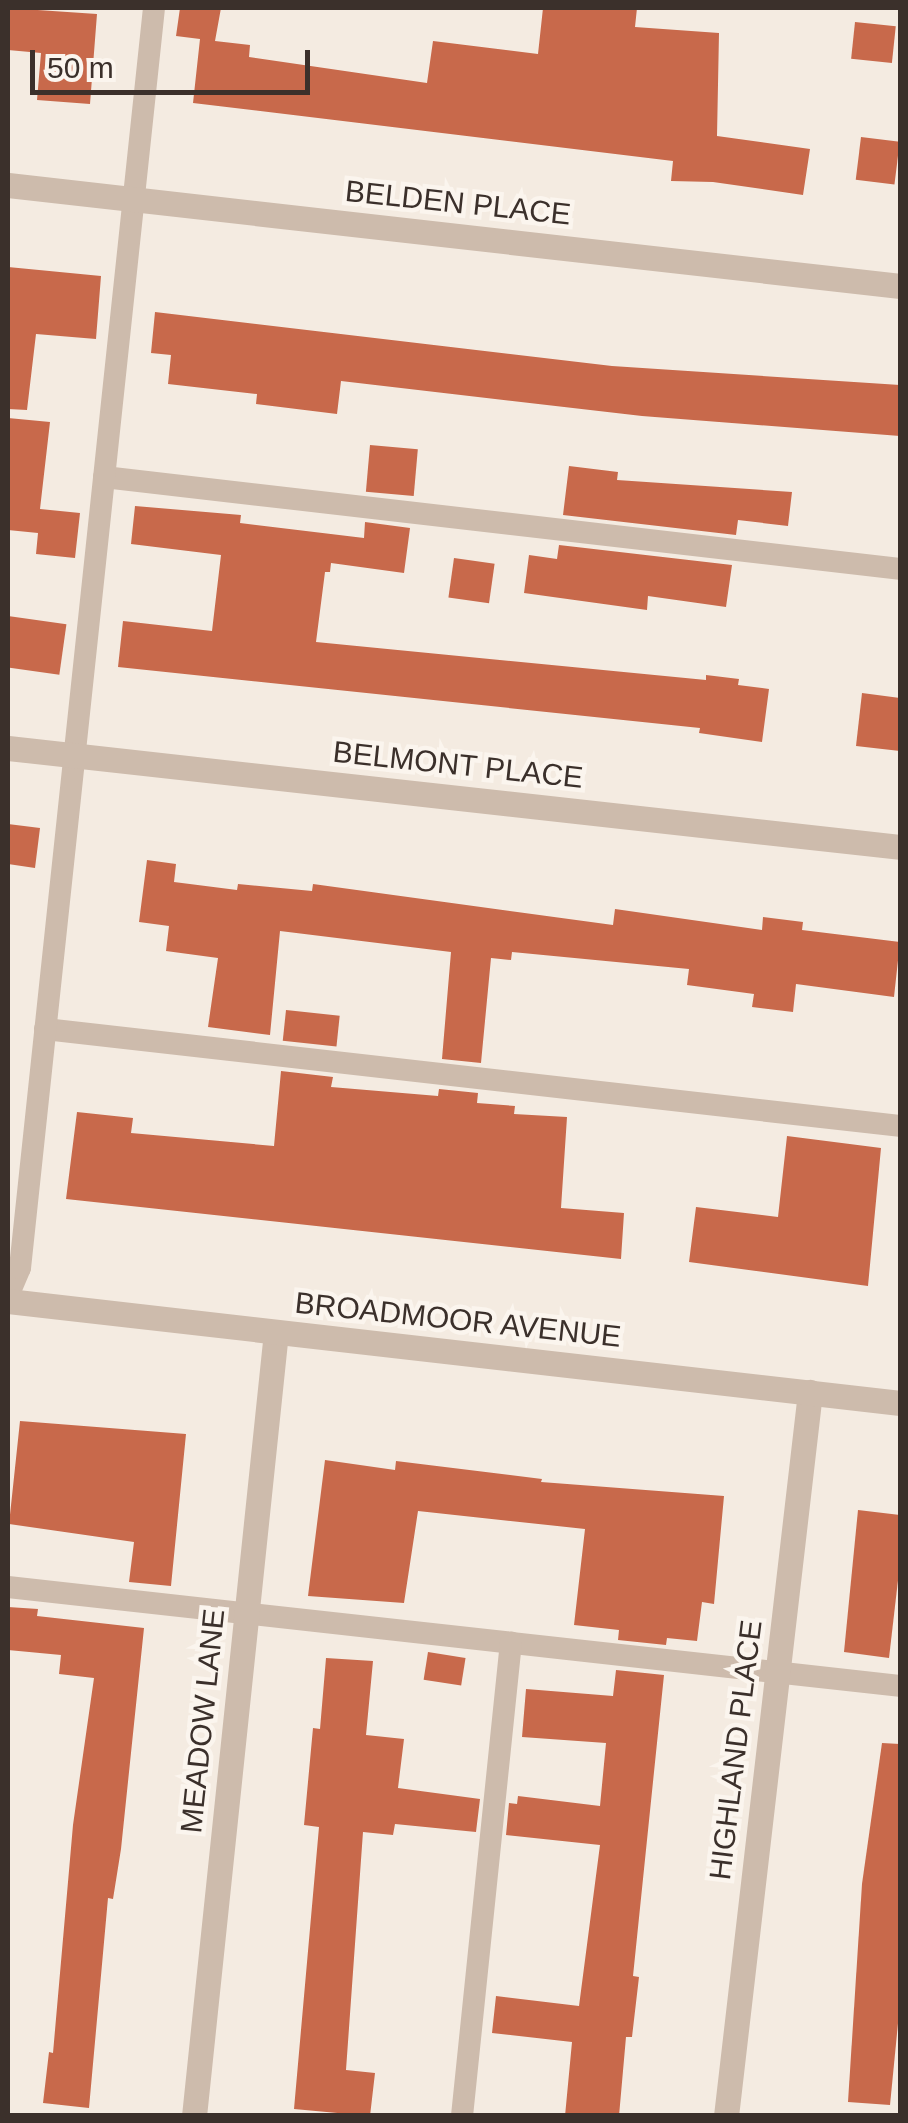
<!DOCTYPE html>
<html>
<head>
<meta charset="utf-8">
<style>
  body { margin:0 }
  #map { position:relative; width:908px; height:2123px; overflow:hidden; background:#f4ebe1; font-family:Arial,sans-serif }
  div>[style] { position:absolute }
  .building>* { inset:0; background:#c8694b; transform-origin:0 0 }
  .service>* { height:22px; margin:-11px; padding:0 11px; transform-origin:11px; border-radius:11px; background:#cdbbac }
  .minor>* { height:25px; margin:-12.5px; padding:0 12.5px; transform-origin:12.5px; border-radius:12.5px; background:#cdbbac }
  .tertiary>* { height:25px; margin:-12.5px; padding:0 12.5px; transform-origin:12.5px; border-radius:12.5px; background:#cdbbac }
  span { translate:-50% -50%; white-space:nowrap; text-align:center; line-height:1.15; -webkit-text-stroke:9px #fbf5ee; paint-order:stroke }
  .street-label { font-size:30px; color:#3b302b }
  .frame { position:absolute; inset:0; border:10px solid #3b302b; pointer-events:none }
  .scale { position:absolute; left:30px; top:50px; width:280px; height:45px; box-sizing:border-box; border:5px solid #3b302b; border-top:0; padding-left:12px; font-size:30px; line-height:35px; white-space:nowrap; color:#3b302b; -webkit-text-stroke:8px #fbf5ee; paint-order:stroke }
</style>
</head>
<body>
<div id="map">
  <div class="building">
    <i style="clip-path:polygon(8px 8px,97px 14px,90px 104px,37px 100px,41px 53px,8px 50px)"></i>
    <i style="clip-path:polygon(180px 8px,221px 8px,215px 41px,250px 45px,249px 57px,427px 83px,433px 41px,538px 54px,543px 8px,637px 8px,635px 27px,719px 33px,717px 136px,810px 149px,803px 195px,713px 182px,671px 181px,673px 161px,193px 103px,200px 39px,176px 36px)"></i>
    <i style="left:855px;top:22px;width:41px;height:37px;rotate:6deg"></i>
    <i style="left:861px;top:137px;width:39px;height:43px;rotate:7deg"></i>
    <i style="clip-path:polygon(8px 267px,101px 276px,96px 339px,36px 334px,27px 410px,8px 409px)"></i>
    <i style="clip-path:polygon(155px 312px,612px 366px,900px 385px,900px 436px,642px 416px,341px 381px,337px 414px,256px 404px,257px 394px,168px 384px,171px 355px,151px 353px)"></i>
    <i style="clip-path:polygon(8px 418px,50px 422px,40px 509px,80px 513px,75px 558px,36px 554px,38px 533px,8px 530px)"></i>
    <i style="left:370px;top:445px;width:48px;height:47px;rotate:5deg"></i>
    <i style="clip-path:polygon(569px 466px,618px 472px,617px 480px,792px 492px,788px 526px,738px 520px,736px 535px,563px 515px)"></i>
    <i style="clip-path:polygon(135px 506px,241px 515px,240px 523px,364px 538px,365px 522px,410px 528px,404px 573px,331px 563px,330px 572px,325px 572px,316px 642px,706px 680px,706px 675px,739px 679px,738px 685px,769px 689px,762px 742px,699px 733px,700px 728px,118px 667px,123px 621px,212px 631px,221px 555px,131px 544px)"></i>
    <i style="clip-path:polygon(559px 545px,732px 565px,726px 607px,648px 596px,647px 610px,524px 593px,529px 555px,557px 559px)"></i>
    <i style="left:454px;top:558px;width:41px;height:40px;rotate:8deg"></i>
    <i style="left:8px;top:616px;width:59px;height:51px;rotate:8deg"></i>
    <i style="clip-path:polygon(862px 693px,900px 698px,900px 751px,856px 746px)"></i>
    <i style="clip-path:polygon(8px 824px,40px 828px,35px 868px,8px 864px)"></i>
    <i style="clip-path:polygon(147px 860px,176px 864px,174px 882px,237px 890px,238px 884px,312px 891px,313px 884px,613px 925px,615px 909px,762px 930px,763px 917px,803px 922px,802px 930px,900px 942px,894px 997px,796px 984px,793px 1012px,752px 1007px,754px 994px,687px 985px,689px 969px,512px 952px,511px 960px,491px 958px,481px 1063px,442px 1059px,451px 952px,280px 931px,270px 1035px,208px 1027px,218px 958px,166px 951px,169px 926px,139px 922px)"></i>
    <i style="left:286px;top:1010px;width:54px;height:31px;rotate:6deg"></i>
    <i style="clip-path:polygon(281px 1071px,333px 1077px,331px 1087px,438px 1096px,439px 1089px,478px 1093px,477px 1103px,515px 1106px,514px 1114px,567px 1117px,561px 1208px,624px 1213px,621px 1259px,66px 1199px,77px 1112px,133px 1118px,131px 1133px,274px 1146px)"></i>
    <i style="clip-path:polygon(787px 1136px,881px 1148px,868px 1286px,689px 1262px,696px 1207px,778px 1217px)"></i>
    <i style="clip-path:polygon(20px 1421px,186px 1434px,171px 1586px,129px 1582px,134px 1542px,9px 1524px)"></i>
    <i style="clip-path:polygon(325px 1460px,395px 1470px,396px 1461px,542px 1479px,541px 1482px,724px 1496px,714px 1604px,702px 1602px,697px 1641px,667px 1638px,666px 1645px,618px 1640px,619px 1630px,574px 1625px,585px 1529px,418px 1511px,404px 1603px,308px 1596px)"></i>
    <i style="clip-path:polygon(858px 1510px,900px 1515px,900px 1563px,889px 1658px,844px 1652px)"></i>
    <i style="clip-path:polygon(8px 1607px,38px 1609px,37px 1616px,144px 1628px,121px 1849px,113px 1899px,108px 1898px,89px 2108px,43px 2103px,49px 2052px,53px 2053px,73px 1825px,94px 1678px,59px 1674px,61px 1655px,8px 1650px)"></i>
    <i style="left:428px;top:1652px;width:38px;height:28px;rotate:9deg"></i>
    <i style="clip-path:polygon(326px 1658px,373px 1661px,366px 1735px,404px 1739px,398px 1788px,480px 1799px,476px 1832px,395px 1824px,393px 1835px,363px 1832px,346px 2070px,375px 2073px,370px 2116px,294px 2109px,319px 1827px,304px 1825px,313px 1728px,320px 1729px)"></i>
    <i style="clip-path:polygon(616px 1670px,664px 1675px,633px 1976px,639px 1977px,632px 2037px,626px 2037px,619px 2116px,565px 2116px,572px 2042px,492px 2033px,496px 1996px,579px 2006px,600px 1845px,506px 1835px,509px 1803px,517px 1804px,518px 1796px,600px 1806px,606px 1743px,522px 1737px,526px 1689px,613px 1696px)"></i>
    <i style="clip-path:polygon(882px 1743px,900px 1744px,900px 2003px,890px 2105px,848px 2102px,862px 1884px)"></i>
  </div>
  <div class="service">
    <i style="left:104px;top:477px;width:801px;rotate:6.59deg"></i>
    <i style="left:45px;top:1029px;width:860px;rotate:6.47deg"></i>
    <i style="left:8px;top:1296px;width:30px;rotate:-67deg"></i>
    <i style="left:20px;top:1268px;width:1267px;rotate:-83.93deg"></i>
    <i style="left:8px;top:1587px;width:897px;rotate:6.33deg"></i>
    <i style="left:462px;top:2116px;width:476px;rotate:-84.1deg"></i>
  </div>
  <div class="minor">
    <i style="left:8px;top:185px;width:898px;rotate:6.46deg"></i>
    <i style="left:8px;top:748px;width:897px;rotate:6.33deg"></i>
    <i style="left:194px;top:2116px;width:788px;rotate:-84.03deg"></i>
    <i style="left:726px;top:2116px;width:729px;rotate:-83.38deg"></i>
  </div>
  <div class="tertiary">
    <i style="left:8px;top:1301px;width:898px;rotate:6.52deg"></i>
  </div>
  <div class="street-label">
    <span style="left:458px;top:203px;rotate:6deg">BELDEN PLACE</span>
    <span style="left:458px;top:765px;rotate:6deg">BELMONT PLACE</span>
    <span style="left:458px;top:1320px;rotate:6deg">BROADMOOR AVENUE</span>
    <span style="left:203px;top:1721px;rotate:-84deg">MEADOW LANE</span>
    <span style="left:736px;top:1750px;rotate:-83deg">HIGHLAND PLACE</span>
  </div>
  <div class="frame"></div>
  <div class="scale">50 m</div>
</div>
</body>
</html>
